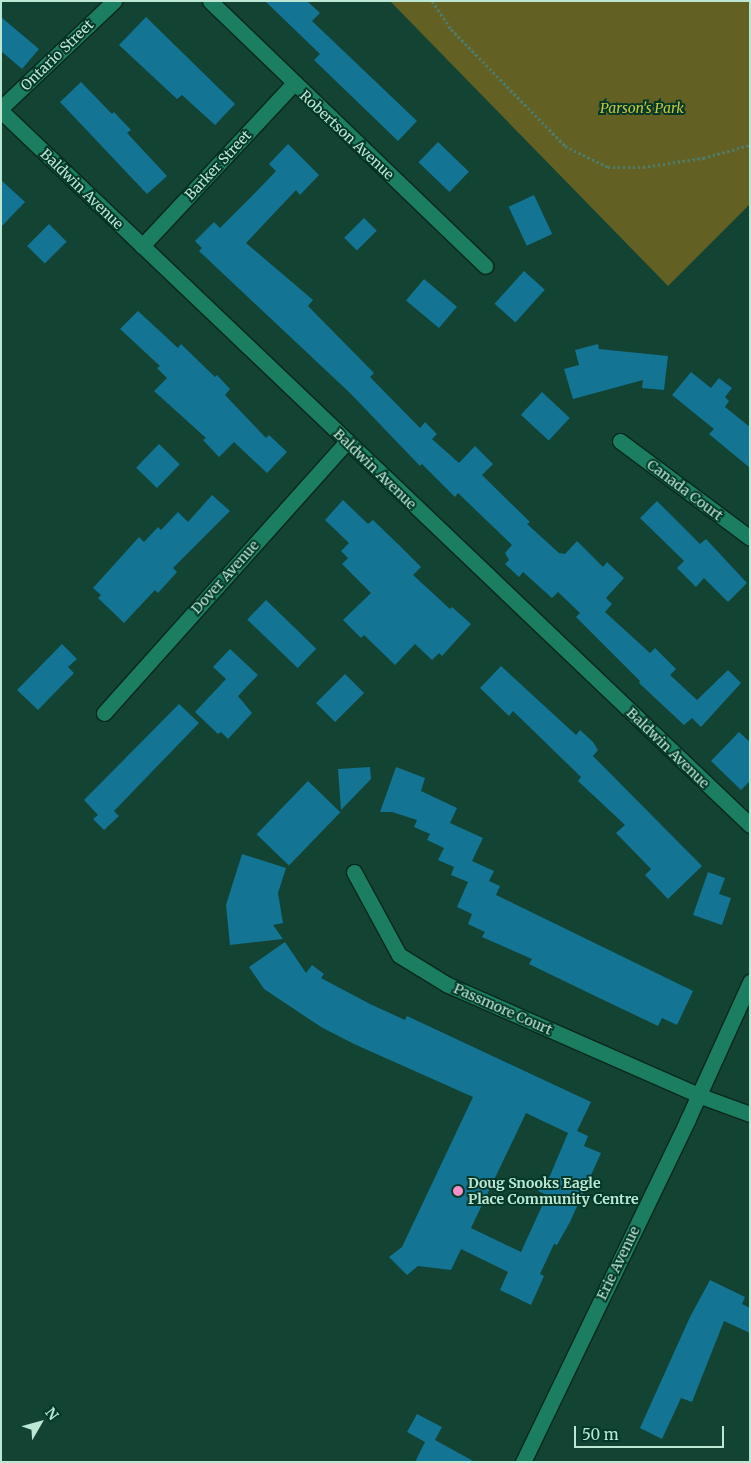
<!DOCTYPE html>
<html>
<head>
<meta charset="utf-8">
<style>
  body { margin:0 }
  #map { position:relative; width:751px; height:1463px; overflow:hidden; background:#124333; font-family:Merriweather,serif }
  div>[style] { position:absolute }
  .green>* { inset:0; background:#626023 }
  .building>* { inset:0; background:#137494; transform-origin:0 0 }
  .path>* { height:3px; margin-top:-1.5px; transform-origin:0; background:repeating-linear-gradient(90deg,#4e7c6c 0 2.5px,transparent 0 5px) }
  .roads { filter:drop-shadow(1px 0 #0a271d) drop-shadow(-1px 0 #0a271d) drop-shadow(0 1px #0a271d) drop-shadow(0 -1px #0a271d) }
  .minor>* { height:15px; margin:-7.5px; padding:0 7.5px; transform-origin:7.5px; border-radius:7.5px; background:#1c7e60 }
  .secondary>* { height:15px; margin:-7.5px; padding:0 7.5px; transform-origin:7.5px; border-radius:7.5px; background:#1c7e60 }
  .dots>* { width:14px; height:14px; translate:-50% -50%; box-sizing:border-box; border:2px solid #043929; border-radius:50% }
  span { translate:-50% -50%; white-space:nowrap; text-align:center; line-height:1.15; -webkit-text-stroke:4px #043929; paint-order:stroke }
  .street-label { font-size:14px; color:#bde7d5 }
  .park-label { font-size:14px; color:#cac53c; font-style:italic }
  .poi-label { font-size:14px; color:#bde7d5; font-weight:700 }
  .left { translate:0 -50%; text-align:left }
  .frame { position:absolute; inset:0; border:2px solid #bde7d5; pointer-events:none }
  .north { position:absolute; left:15px; top:1398px; width:50px; height:50px; -webkit-text-stroke:4px #043929; paint-order:stroke; rotate:52deg; font-size:14px; font-weight:700; line-height:20px; text-align:center; color:#bde7d5 }
  .north::after { content:''; display:block; margin:auto; width:18px; height:22px; background:#bde7d5; clip-path:polygon(50% 0,100% 100%,50% 72%,0 100%) }
  .scale { position:absolute; left:574px; top:1426px; width:150px; height:22px; box-sizing:border-box; border:2px solid #bde7d5; border-top:0; padding-left:6px; font-size:15px; line-height:18px; white-space:nowrap; color:#bde7d5; -webkit-text-stroke:4px #043929; paint-order:stroke }
</style>
</head>
<body>
<div id="map">
  <div class="green">
    <i style="clip-path:polygon(390px 1px,750px 1px,750px 204px,668px 286px)"></i>
  </div>
  <div class="building">
    <i style="clip-path:polygon(265px 1px,307px 1px,320px 13px,312px 21px,417px 121px,398px 141px,314px 60px,320px 54px)"></i>
    <i style="clip-path:polygon(1px 17px,39px 49px,22px 69px,1px 51px)"></i>
    <i style="clip-path:polygon(146px 17px,235px 104px,215px 125px,182px 95px,177px 99px,119px 45px)"></i>
    <i style="clip-path:polygon(81px 82px,112px 114px,114px 112px,131px 130px,127px 133px,167px 176px,147px 194px,60px 102px)"></i>
    <i style="left:438px;top:142px;width:43px;height:28px;rotate:44deg"></i>
    <i style="clip-path:polygon(288px 144px,319px 175px,300px 195px,296px 190px,246px 243px,313px 300px,308px 306px,374px 373px,370px 377px,420px 428px,425px 422px,437px 434px,432px 439px,459px 463px,475px 446px,493px 464px,482px 475px,530px 522px,527px 524px,559px 553px,565px 554px,577px 541px,603px 567px,607px 562px,624px 578px,606px 598px,612px 604px,605px 612px,650px 653px,655px 648px,676px 669px,670px 675px,697px 700px,728px 670px,741px 683px,701px 727px,692px 718px,684px 725px,639px 683px,640px 681px,576px 617px,580px 613px,558px 592px,552px 598px,523px 572px,519px 577px,505px 564px,509px 560px,505px 553px,512px 545px,458px 493px,455px 497px,422px 464px,420px 466px,351px 394px,199px 251px,202px 248px,195px 241px,214px 222px,220px 228px,251px 197px,276px 171px,269px 164px)"></i>
    <i style="clip-path:polygon(1px 180px,25px 202px,1px 227px)"></i>
    <i style="left:534px;top:195px;width:43px;height:28px;rotate:65deg"></i>
    <i style="left:364px;top:218px;width:18px;height:28px;rotate:45deg"></i>
    <i style="left:49px;top:224px;width:25px;height:31px;rotate:45deg"></i>
    <i style="left:524px;top:271px;width:28px;height:44px;rotate:42deg"></i>
    <i style="left:424px;top:279px;width:43px;height:28px;rotate:40deg"></i>
    <i style="clip-path:polygon(138px 311px,178px 348px,181px 344px,215px 377px,217px 375px,230px 389px,225px 395px,266px 438px,269px 435px,287px 452px,267px 473px,234px 442px,219px 457px,203px 440px,206px 438px,154px 391px,167px 378px,157px 368px,160px 366px,120px 329px)"></i>
    <i style="clip-path:polygon(598px 344px,599px 349px,668px 356px,664px 390px,642px 388px,643px 380px,573px 399px,564px 369px,579px 365px,575px 350px)"></i>
    <i style="clip-path:polygon(691px 372px,711px 388px,719px 378px,732px 388px,725px 397px,729px 401px,725px 407px,750px 427px,750px 468px,709px 434px,714px 429px,672px 395px)"></i>
    <i style="left:542px;top:392px;width:38px;height:31px;rotate:43deg"></i>
    <i style="left:159px;top:444px;width:29px;height:33px;rotate:44deg"></i>
    <i style="clip-path:polygon(212px 495px,230px 511px,173px 568px,177px 572px,158px 593px,155px 590px,124px 623px,98px 598px,101px 595px,93px 588px,139px 537px,144px 542px,158px 527px,161px 530px,178px 512px,188px 522px)"></i>
    <i style="clip-path:polygon(343px 500px,368px 524px,373px 520px,400px 546px,421px 567px,413px 575px,450px 609px,452px 607px,471px 624px,442px 656px,439px 653px,432px 660px,415px 644px,395px 665px,364px 635px,361px 638px,343px 620px,371px 593px,342px 564px,348px 558px,341px 551px,349px 543px,325px 520px)"></i>
    <i style="clip-path:polygon(657px 501px,700px 544px,706px 539px,747px 583px,728px 602px,704px 578px,696px 587px,677px 568px,684px 561px,640px 518px)"></i>
    <i style="left:266px;top:600px;width:70px;height:27px;rotate:44deg"></i>
    <i style="clip-path:polygon(62px 644px,77px 659px,68px 667px,74px 673px,38px 710px,17px 690px)"></i>
    <i style="clip-path:polygon(230px 649px,258px 675px,238px 696px,252px 713px,228px 739px,221px 732px,218px 734px,195px 712px,226px 679px,213px 667px)"></i>
    <i style="clip-path:polygon(501px 666px,576px 735px,580px 730px,593px 742px,598px 750px,593px 756px,702px 866px,668px 899px,645px 875px,651px 869px,616px 833px,625px 825px,578px 781px,581px 777px,513px 711px,509px 716px,480px 688px)"></i>
    <i style="left:345px;top:674px;width:27px;height:41px;rotate:45deg"></i>
    <i style="clip-path:polygon(179px 704px,199px 723px,114px 811px,119px 816px,104px 830px,93px 819px,98px 815px,84px 800px)"></i>
    <i style="clip-path:polygon(739px 732px,750px 742px,750px 781px,741px 790px,711px 761px)"></i>
    <i style="clip-path:polygon(370px 767px,371px 779px,341px 810px,338px 769px)"></i>
    <i style="clip-path:polygon(396px 767px,425px 778px,421px 791px,457px 808px,450px 823px,483px 838px,472px 861px,494px 871px,489px 881px,500px 886px,496px 895px,693px 991px,677px 1025px,662px 1018px,658px 1026px,593px 995px,529px 964px,532px 959px,482px 937px,485px 932px,468px 924px,472px 914px,457px 907px,468px 882px,451px 875px,454px 867px,438px 860px,444px 848px,427px 840px,430px 834px,414px 827px,417px 820px,392px 812px,380px 812px)"></i>
    <i style="left:308px;top:781px;width:45px;height:74px;rotate:44deg"></i>
    <i style="clip-path:polygon(242px 854px,286px 868px,278px 893px,283px 923px,273px 925px,283px 939px,230px 945px,226px 905px)"></i>
    <i style="clip-path:polygon(708px 872px,725px 878px,719px 894px,731px 898px,722px 925px,693px 915px)"></i>
    <i style="clip-path:polygon(evenodd,285px 942px,306px 973px,312px 965px,324px 974px,321px 978px,370px 1004px,405px 1020px,407px 1016px,591px 1102px,577px 1131px,588px 1136px,584px 1146px,601px 1153px,570px 1222px,557px 1245px,554px 1244px,540px 1274px,544px 1276px,531px 1305px,500px 1290px,508px 1272px,461px 1249px,451px 1270px,418px 1266px,407px 1275px,389px 1257px,402px 1247px,473px 1097px,354px 1044px,321px 1027px,264px 989px,249px 967px,285px 942px,526px 1113px,568px 1133px,549px 1178px,545px 1176px,538px 1191px,547px 1195px,521px 1252px,471px 1228px,526px 1113px)"></i>
    <i style="clip-path:polygon(710px 1280px,745px 1297px,742px 1304px,750px 1308px,750px 1333px,724px 1321px,692px 1402px,681px 1398px,662px 1439px,640px 1428px,690px 1317px)"></i>
    <i style="clip-path:polygon(417px 1414px,442px 1427px,435px 1440px,475px 1462px,415px 1462px,425px 1442px,407px 1432px)"></i>
  </div>
  <div class="path">
    <i style="left:432px;top:1px;width:34px;rotate:56deg"></i>
    <i style="left:451px;top:29px;width:163px;rotate:45.7deg"></i>
    <i style="left:565px;top:146px;width:48px;rotate:26deg"></i>
    <i style="left:608px;top:167px;width:35px"></i>
    <i style="left:643px;top:167px;width:61px;rotate:-8.5deg"></i>
    <i style="left:703px;top:158px;width:49px;rotate:-15.5deg"></i>
  </div>
  <div class="roads">
    <div class="minor">
      <i style="left:210px;top:1px;width:382px;rotate:43.9deg"></i>
      <i style="left:1px;top:108px;width:156px;rotate:-43.4deg"></i>
      <i style="left:1px;top:111px;width:1035px;rotate:43.63deg"></i>
      <i style="left:142px;top:246px;width:221px;rotate:-47deg"></i>
      <i style="left:620px;top:441px;width:162px;rotate:36.7deg"></i>
      <i style="left:104px;top:713px;width:363px;rotate:-48.2deg"></i>
      <i style="left:354px;top:872px;width:94px;rotate:61.5deg"></i>
      <i style="left:399px;top:955px;width:57px;rotate:31.5deg"></i>
      <i style="left:448px;top:985px;width:273px;rotate:23.7deg"></i>
      <i style="left:698px;top:1095px;width:55px;rotate:20.1deg"></i>
    </div>
    <div class="secondary">
      <i style="left:523px;top:1462px;width:378px;rotate:-64.3deg"></i>
      <i style="left:687px;top:1121px;width:153px;rotate:-65.6deg"></i>
    </div>
  </div>
  <div class="dots">
    <i style="left:458px;top:1191px;background:#f98fc9"></i>
  </div>
  <div class="street-label">
    <span style="left:57px;top:55px;rotate:-44deg">Ontario Street</span>
    <span style="left:347px;top:135px;rotate:43deg">Robertson Avenue</span>
    <span style="left:218px;top:165px;rotate:-47deg">Barker Street</span>
    <span style="left:82px;top:189px;rotate:44deg">Baldwin Avenue</span>
    <span style="left:375px;top:469px;rotate:44deg">Baldwin Avenue</span>
    <span style="left:685px;top:490px;rotate:37deg">Canada Court</span>
    <span style="left:225px;top:577px;rotate:-48deg">Dover Avenue</span>
    <span style="left:668px;top:748px;rotate:44deg">Baldwin Avenue</span>
    <span style="left:503px;top:1009px;rotate:24deg">Passmore Court</span>
    <span style="left:618px;top:1263px;rotate:-64deg">Erie Avenue</span>
  </div>
  <div class="park-label">
    <span style="left:642px;top:108px">Parson's Park</span>
  </div>
  <div class="poi-label">
    <span class="left" style="left:468px;top:1191px">Doug Snooks Eagle<br>Place Community Centre</span>
  </div>
  <div class="frame"></div>
  <div class="north">N</div>
  <div class="scale">50 m</div>
</div>
</body>
</html>
